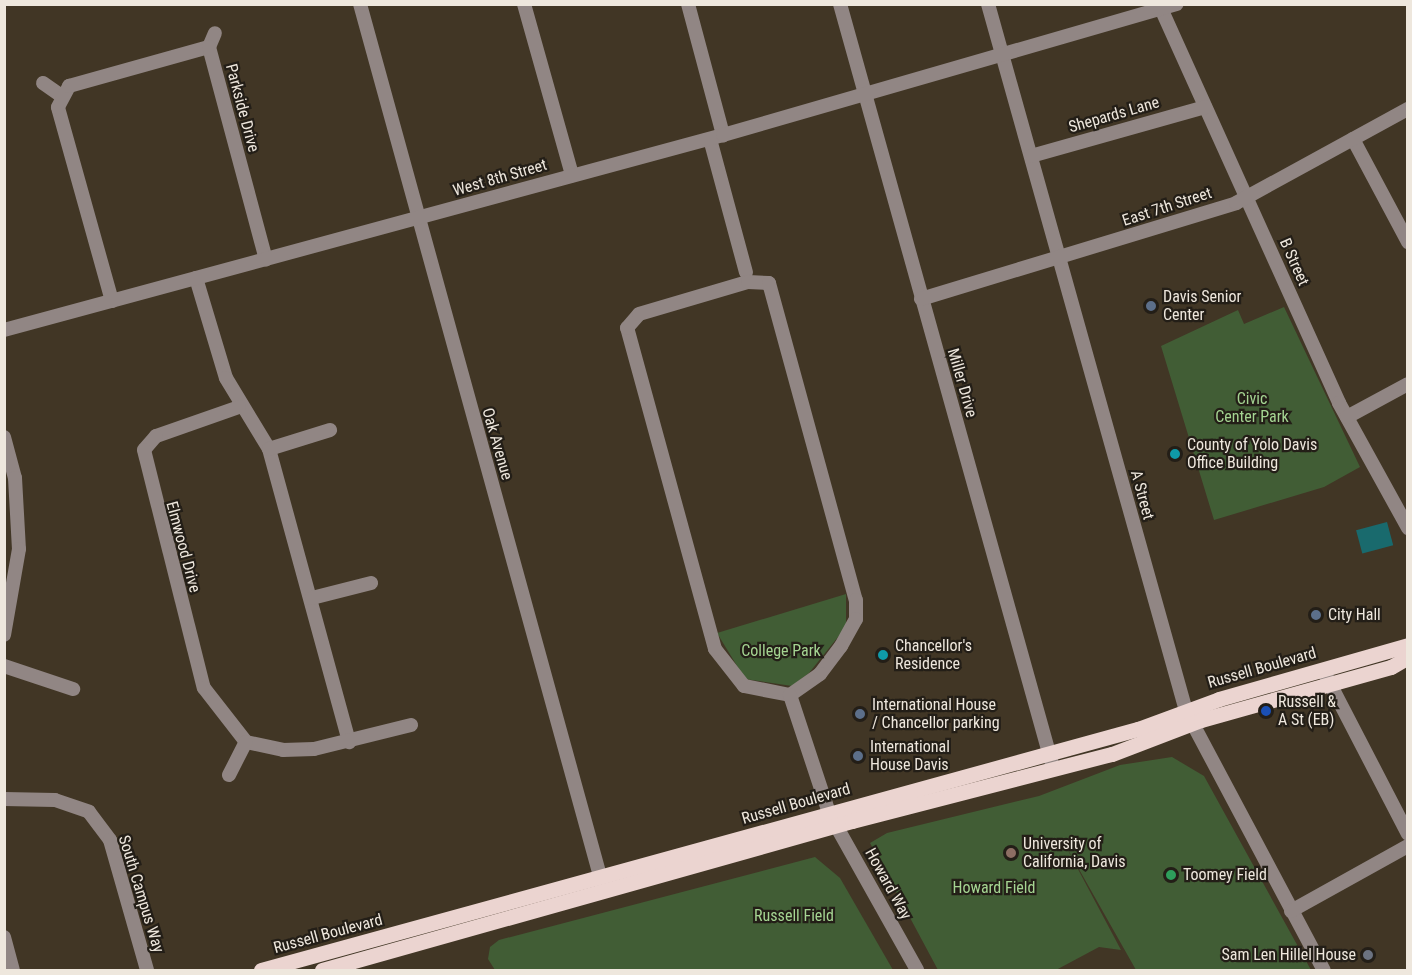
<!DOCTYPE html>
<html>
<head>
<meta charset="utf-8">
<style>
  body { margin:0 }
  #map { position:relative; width:1412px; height:975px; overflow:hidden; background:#413625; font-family:"Roboto Condensed",sans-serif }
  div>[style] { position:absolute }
  .green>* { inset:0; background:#415d35 }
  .water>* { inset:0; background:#196a6d; transform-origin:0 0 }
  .minor>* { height:14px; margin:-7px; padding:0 7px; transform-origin:7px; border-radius:7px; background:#918684 }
  .major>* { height:15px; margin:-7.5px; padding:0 7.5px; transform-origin:7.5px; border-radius:7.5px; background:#ebd4d0 }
  .dots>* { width:16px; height:16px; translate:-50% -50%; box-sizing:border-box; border:3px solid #231e17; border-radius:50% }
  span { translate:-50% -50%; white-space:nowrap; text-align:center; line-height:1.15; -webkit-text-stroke:4.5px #231e17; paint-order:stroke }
  .street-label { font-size:16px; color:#eee7dd }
  .poi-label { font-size:16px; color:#eee7dd }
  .left { translate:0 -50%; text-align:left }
  .right { translate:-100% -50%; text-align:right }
  .park-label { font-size:16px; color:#a5d592 }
  .frame { position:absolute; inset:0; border:6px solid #eee7dd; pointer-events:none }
</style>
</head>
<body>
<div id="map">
  <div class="green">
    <i style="clip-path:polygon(1284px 307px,1360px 467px,1324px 487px,1214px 520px,1161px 346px,1238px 310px,1244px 324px)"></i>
    <i style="clip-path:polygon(846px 594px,846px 627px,809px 673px,792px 686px,745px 679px,717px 633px)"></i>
    <i style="clip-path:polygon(1172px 757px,1204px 776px,1311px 970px,1136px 970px,1063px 841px,1121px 950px,1099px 947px,1056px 970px,938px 970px,870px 843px,887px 833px,1039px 796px,1120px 765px)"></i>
    <i style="clip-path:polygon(815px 857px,840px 878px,893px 970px,495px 970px,488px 959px,490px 947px,499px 940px)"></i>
  </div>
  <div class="water">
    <i style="left:1387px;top:522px;width:24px;height:32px;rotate:75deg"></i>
  </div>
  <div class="minor">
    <i style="left:360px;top:4px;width:916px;rotate:74.61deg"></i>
    <i style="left:524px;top:4px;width:178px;rotate:74.3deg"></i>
    <i style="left:688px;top:4px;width:136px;rotate:75deg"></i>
    <i style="left:840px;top:4px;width:789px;rotate:74.41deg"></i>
    <i style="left:988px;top:4px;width:734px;rotate:74.35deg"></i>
    <i style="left:1186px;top:711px;width:293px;rotate:62deg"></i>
    <i style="left:1159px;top:4px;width:438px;rotate:65.7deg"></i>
    <i style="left:1339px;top:403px;width:143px;rotate:61.1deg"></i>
    <i style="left:209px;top:47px;width:15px;rotate:-67deg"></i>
    <i style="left:43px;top:83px;width:24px;rotate:35deg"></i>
    <i style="left:710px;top:139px;width:138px;rotate:74.9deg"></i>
    <i style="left:1353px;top:139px;width:117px;rotate:61.9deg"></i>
    <i style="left:1031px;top:156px;width:181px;rotate:-15.7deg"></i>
    <i style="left:196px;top:278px;width:104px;rotate:73.3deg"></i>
    <i style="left:226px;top:378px;width:83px;rotate:58.8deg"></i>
    <i style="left:269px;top:449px;width:304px;rotate:74.7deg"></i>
    <i style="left:921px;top:299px;width:329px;rotate:-16.9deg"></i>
    <i style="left:1236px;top:203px;width:196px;rotate:-28.7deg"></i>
    <i style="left:112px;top:301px;width:201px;rotate:-105.6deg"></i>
    <i style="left:58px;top:107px;width:24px;rotate:-62deg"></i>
    <i style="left:69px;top:86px;width:145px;rotate:-15.6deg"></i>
    <i style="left:209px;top:47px;width:220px;rotate:75deg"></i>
    <i style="left:4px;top:330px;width:745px;rotate:-15.17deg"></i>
    <i style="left:723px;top:135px;width:472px;rotate:-16.1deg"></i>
    <i style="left:239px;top:407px;width:88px;rotate:160.7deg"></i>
    <i style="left:156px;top:436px;width:18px;rotate:131deg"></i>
    <i style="left:144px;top:450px;width:245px;rotate:75.9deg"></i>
    <i style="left:204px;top:688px;width:68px;rotate:52.1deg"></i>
    <i style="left:246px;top:742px;width:38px;rotate:12deg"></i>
    <i style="left:283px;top:750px;width:31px;rotate:-2deg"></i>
    <i style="left:314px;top:749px;width:100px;rotate:-13.9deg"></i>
    <i style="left:1347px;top:417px;width:69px;rotate:-28.4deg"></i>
    <i style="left:4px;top:437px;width:42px;rotate:75deg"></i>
    <i style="left:15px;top:478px;width:71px;rotate:86.8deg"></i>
    <i style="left:19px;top:549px;width:87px;rotate:99.9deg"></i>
    <i style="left:269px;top:449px;width:64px;rotate:-17.3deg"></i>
    <i style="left:312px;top:598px;width:61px;rotate:-14.3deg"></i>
    <i style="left:4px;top:666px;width:73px;rotate:18.4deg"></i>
    <i style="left:1325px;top:674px;width:180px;rotate:62.6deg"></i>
    <i style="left:790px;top:695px;width:47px;rotate:-168.9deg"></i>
    <i style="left:744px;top:686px;width:47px;rotate:-128.1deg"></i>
    <i style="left:715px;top:649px;width:333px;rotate:-105.3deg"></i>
    <i style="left:627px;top:328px;width:18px;rotate:-49deg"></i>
    <i style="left:639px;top:314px;width:114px;rotate:-16.4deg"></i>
    <i style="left:748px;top:282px;width:21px;rotate:3deg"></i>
    <i style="left:769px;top:283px;width:329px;rotate:74.7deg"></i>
    <i style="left:856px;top:600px;width:19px;rotate:90deg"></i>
    <i style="left:856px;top:619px;width:31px;rotate:119deg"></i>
    <i style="left:841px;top:646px;width:35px;rotate:127deg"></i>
    <i style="left:820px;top:674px;width:37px;rotate:145deg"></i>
    <i style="left:790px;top:695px;width:124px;rotate:71.7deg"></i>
    <i style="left:829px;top:813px;width:180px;rotate:60.7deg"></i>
    <i style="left:229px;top:775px;width:37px;rotate:-63deg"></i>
    <i style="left:4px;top:799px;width:51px;rotate:1.1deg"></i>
    <i style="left:55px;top:800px;width:36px;rotate:19deg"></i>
    <i style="left:89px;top:812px;width:35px;rotate:53deg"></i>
    <i style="left:110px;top:840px;width:135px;rotate:74.1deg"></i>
    <i style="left:1291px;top:911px;width:134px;rotate:-29.1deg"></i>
    <i style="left:4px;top:937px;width:34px;rotate:75deg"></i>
  </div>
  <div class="major">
    <i style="left:261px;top:970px;width:910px;rotate:-15.37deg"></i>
    <i style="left:1138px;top:729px;width:86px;rotate:-20.3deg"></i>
    <i style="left:1219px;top:699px;width:197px;rotate:-15.9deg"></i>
    <i style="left:322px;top:970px;width:551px;rotate:-15.7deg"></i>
    <i style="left:852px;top:821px;width:268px;rotate:-14.5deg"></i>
    <i style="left:1112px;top:754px;width:95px;rotate:-20.9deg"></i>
    <i style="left:1201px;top:720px;width:197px;rotate:-15.6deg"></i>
    <i style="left:1391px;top:667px;width:20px;rotate:-30deg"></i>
  </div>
  <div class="dots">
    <i style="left:1151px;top:306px;background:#5c6f8a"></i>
    <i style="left:1175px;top:454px;background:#0f9aa8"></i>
    <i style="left:1316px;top:615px;background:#5c6f8a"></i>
    <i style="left:883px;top:655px;background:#0f9aa8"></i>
    <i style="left:1266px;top:711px;background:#1a4fb4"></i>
    <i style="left:860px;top:714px;background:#5c6f8a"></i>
    <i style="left:858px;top:756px;background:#5c6f8a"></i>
    <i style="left:1011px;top:853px;background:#8d6e63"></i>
    <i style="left:1171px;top:875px;background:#2e9e5b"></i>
    <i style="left:1368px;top:955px;background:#6b7280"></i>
  </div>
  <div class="street-label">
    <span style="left:242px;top:108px;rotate:75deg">Parkside Drive</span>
    <span style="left:1114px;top:115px;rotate:-16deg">Shepards Lane</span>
    <span style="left:500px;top:178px;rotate:-16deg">West 8th Street</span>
    <span style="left:1167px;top:207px;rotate:-18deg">East 7th Street</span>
    <span style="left:1294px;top:262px;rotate:66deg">B Street</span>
    <span style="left:962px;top:383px;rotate:74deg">Miller Drive</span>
    <span style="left:497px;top:444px;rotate:74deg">Oak Avenue</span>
    <span style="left:1142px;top:495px;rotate:75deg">A Street</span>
    <span style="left:183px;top:547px;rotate:75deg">Elmwood Drive</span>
    <span style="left:1262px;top:668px;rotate:-16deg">Russell Boulevard</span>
    <span style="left:796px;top:804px;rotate:-16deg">Russell Boulevard</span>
    <span style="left:888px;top:884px;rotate:61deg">Howard Way</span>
    <span style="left:141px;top:894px;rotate:73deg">South Campus Way</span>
    <span style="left:328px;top:934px;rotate:-15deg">Russell Boulevard</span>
  </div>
  <div class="poi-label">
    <span class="left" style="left:1163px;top:306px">Davis Senior<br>Center</span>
    <span class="left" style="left:1187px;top:454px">County of Yolo Davis<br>Office Building</span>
    <span class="left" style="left:1328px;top:615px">City Hall</span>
    <span class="left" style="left:895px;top:655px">Chancellor's<br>Residence</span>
    <span class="left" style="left:1278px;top:711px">Russell &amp;<br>A St (EB)</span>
    <span class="left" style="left:872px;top:714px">International House<br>/ Chancellor parking</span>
    <span class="left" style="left:870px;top:756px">International<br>House Davis</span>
    <span class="left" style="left:1023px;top:853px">University of<br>California, Davis</span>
    <span class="left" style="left:1183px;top:875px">Toomey Field</span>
    <span class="right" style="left:1356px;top:955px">Sam Len Hillel House</span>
  </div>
  <div class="park-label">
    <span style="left:1252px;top:408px">Civic<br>Center Park</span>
    <span style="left:781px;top:651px">College Park</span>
    <span style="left:994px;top:888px">Howard Field</span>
    <span style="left:794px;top:916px">Russell Field</span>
  </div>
  <div class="frame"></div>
</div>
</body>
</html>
